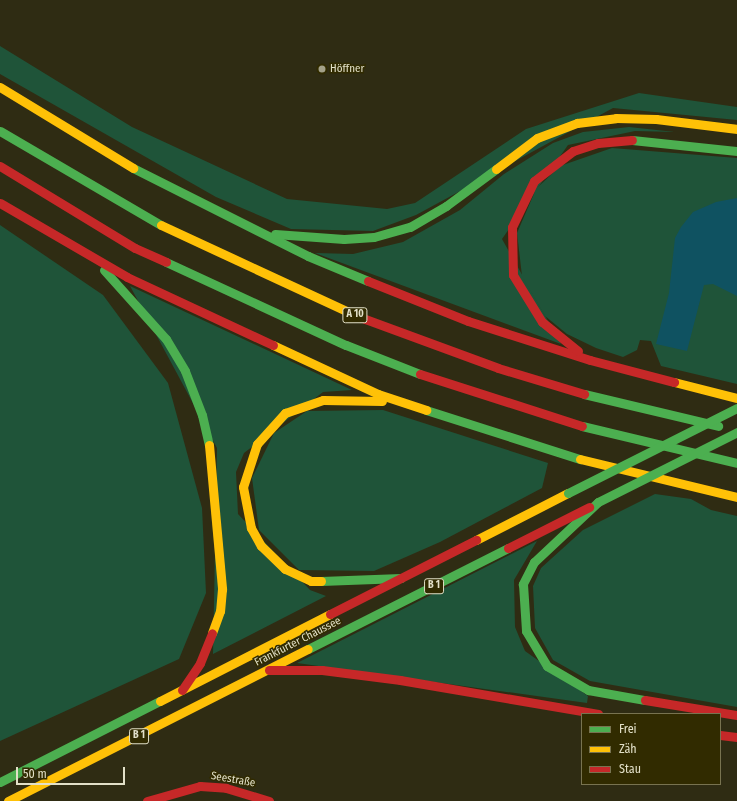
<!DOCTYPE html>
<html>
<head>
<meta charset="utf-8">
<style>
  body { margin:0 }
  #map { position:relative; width:737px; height:801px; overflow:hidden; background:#2f2c13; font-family:"Fira Sans Condensed",sans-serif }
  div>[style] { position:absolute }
  .green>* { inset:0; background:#1f5439 }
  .water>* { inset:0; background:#0f5261 }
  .fast>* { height:9px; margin:-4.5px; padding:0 4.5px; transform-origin:4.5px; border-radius:4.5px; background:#4caf50 }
  .slow>* { height:9px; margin:-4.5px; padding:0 4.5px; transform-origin:4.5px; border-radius:4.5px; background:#ffc107 }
  .jam>* { height:9px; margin:-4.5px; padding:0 4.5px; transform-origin:4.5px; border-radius:4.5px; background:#c62828 }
  .fast-bridge>* { height:9px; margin:-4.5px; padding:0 4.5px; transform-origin:4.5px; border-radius:4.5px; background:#4caf50 }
  .dots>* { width:11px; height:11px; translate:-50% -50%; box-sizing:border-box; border:2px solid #312b00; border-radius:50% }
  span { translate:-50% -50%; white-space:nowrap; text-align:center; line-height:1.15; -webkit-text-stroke:3px #312b00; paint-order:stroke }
  .shield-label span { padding:1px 3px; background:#312b00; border:1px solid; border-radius:3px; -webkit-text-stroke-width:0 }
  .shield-label { font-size:10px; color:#e2e0c8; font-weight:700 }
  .poi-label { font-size:11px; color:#e2e0c8 }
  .left { translate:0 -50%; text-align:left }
  .street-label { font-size:11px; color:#e2e0c8 }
  .legend { position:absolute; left:581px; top:713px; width:140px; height:72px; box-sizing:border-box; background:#312b00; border:1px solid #787350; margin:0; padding:5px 7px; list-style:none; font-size:12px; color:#e2e0c8 }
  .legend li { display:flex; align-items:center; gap:8px; height:20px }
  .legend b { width:20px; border:1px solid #787350 }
  .scale { position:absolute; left:16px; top:767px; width:109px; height:18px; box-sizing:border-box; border:2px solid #e2e0c8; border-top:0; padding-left:5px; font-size:12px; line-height:14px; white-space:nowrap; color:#e2e0c8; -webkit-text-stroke:3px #312b00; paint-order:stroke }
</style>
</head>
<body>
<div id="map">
  <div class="green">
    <i style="clip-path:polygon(0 46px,132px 127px,287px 199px,387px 209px,415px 203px,526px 129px,639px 93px,737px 107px,737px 120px,613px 108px,416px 215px,373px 231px,291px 229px,216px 197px,0 74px)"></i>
    <i style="clip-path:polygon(629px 127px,675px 132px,635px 131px,568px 145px,502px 239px,561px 344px,315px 253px,353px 254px,403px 242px,460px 210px,504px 174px,553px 143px,583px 132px)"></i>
    <i style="clip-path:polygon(612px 148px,737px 158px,737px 384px,661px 366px,651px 341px,640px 340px,637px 350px,623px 357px,596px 348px,567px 334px,545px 316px,522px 276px,517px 233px,536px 189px,560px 166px)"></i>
    <i style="clip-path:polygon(0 225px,103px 295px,168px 383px,202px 508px,206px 593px,179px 659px,0 741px)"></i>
    <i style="clip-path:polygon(130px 286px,352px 390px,323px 392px,244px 453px,236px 472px,238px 514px,310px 590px,326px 596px,213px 654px,217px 448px)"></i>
    <i style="clip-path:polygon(383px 410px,548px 463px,542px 488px,440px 542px,374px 571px,299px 570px,259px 530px,252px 478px,274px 433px,307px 411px)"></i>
    <i style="clip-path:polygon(655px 494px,691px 499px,711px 510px,737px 516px,737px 707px,590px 681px,553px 660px,535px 628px,533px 586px,541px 568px,583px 530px)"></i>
    <i style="clip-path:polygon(537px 541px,514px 580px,515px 627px,525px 651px,588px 696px,587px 703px,297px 663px)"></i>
  </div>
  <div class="water">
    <i style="clip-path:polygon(737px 198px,737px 296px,713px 284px,704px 285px,687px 351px,656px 344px,669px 293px,675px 238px,681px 227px,693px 212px,716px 202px)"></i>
  </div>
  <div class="fast">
    <i style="left:0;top:131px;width:186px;rotate:30.3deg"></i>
    <i style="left:632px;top:140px;width:106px;rotate:6deg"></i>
    <i style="left:133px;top:168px;width:196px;rotate:26.7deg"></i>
    <i style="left:308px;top:256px;width:65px;rotate:22.6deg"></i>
    <i style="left:275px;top:234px;width:69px;rotate:4.1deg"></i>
    <i style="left:344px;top:239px;width:30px;rotate:-4deg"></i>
    <i style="left:374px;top:237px;width:37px;rotate:-16deg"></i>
    <i style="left:410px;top:227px;width:42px;rotate:-30.3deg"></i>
    <i style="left:446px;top:206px;width:62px;rotate:-36.5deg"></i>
    <i style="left:166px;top:262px;width:198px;rotate:24.8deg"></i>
    <i style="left:346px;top:345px;width:79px;rotate:21.4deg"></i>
    <i style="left:104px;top:270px;width:93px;rotate:48.1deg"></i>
    <i style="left:166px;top:339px;width:37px;rotate:59deg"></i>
    <i style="left:185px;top:371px;width:47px;rotate:68.9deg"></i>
    <i style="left:202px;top:415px;width:31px;rotate:77deg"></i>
    <i style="left:584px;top:394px;width:138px;rotate:13.4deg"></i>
    <i style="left:426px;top:410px;width:162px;rotate:17.7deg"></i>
    <i style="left:582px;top:426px;width:159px;rotate:13.4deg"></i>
    <i style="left:598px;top:502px;width:88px;rotate:136.8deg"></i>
    <i style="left:534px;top:562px;width:25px;rotate:117deg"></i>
    <i style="left:523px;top:584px;width:47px;rotate:86.3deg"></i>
    <i style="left:526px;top:631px;width:41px;rotate:59deg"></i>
    <i style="left:547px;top:666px;width:48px;rotate:30.3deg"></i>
    <i style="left:588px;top:690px;width:58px;rotate:10deg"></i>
    <i style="left:321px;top:581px;width:80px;rotate:-2.1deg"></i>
    <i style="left:308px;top:649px;width:224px;rotate:-26.8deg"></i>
    <i style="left:0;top:782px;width:179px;rotate:-26.9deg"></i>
  </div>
  <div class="slow">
    <i style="left:0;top:87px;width:156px;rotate:31.3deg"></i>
    <i style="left:496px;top:169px;width:51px;rotate:-37.1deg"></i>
    <i style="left:537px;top:138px;width:43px;rotate:-20.6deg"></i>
    <i style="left:577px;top:123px;width:39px;rotate:-7deg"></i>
    <i style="left:616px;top:118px;width:40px;rotate:1.4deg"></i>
    <i style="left:656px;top:119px;width:82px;rotate:7deg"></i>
    <i style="left:161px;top:225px;width:216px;rotate:24.9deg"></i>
    <i style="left:273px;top:345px;width:116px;rotate:25deg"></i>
    <i style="left:378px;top:394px;width:51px;rotate:18.4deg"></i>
    <i style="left:674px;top:382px;width:65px;rotate:14.3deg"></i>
    <i style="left:209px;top:445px;width:145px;rotate:84.8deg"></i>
    <i style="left:222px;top:589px;width:22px;rotate:95deg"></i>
    <i style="left:220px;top:611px;width:23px;rotate:110deg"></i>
    <i style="left:580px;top:459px;width:162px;rotate:13.6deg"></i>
    <i style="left:476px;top:540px;width:103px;rotate:-27.1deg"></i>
    <i style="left:321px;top:581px;width:10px;rotate:180deg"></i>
    <i style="left:311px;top:581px;width:29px;rotate:-155deg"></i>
    <i style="left:285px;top:569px;width:33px;rotate:-136deg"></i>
    <i style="left:261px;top:546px;width:21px;rotate:-119deg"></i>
    <i style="left:251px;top:528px;width:42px;rotate:-101deg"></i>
    <i style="left:243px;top:487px;width:45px;rotate:-72deg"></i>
    <i style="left:257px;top:444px;width:42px;rotate:-47.9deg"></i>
    <i style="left:285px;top:413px;width:40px;rotate:-18.9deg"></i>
    <i style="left:323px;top:400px;width:59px;rotate:1deg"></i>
    <i style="left:160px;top:701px;width:191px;rotate:-27.1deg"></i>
    <i style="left:8px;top:801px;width:336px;rotate:-26.9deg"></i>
  </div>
  <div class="jam">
    <i style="left:0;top:166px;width:158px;rotate:31.3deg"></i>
    <i style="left:135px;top:248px;width:34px;rotate:24deg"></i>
    <i style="left:0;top:203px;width:147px;rotate:30.2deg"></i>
    <i style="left:127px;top:277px;width:161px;rotate:25deg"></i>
    <i style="left:368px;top:281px;width:108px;rotate:21.8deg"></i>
    <i style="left:468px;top:321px;width:128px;rotate:17.7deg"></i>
    <i style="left:590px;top:360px;width:87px;rotate:14.7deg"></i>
    <i style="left:357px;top:316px;width:150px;rotate:20.2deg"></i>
    <i style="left:498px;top:368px;width:90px;rotate:16.8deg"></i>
    <i style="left:578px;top:351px;width:46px;rotate:-141.1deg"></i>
    <i style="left:542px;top:322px;width:55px;rotate:-121.7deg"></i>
    <i style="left:513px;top:275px;width:48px;rotate:-91.2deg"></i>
    <i style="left:512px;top:227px;width:51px;rotate:-64.4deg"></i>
    <i style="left:534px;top:181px;width:49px;rotate:-37.6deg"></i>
    <i style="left:573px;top:151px;width:26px;rotate:-18deg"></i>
    <i style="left:598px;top:143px;width:34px;rotate:-5deg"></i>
    <i style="left:420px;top:374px;width:170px;rotate:17.8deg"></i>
    <i style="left:508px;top:548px;width:91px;rotate:-26.8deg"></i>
    <i style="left:330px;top:614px;width:164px;rotate:-26.9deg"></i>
    <i style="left:269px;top:670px;width:53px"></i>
    <i style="left:322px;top:670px;width:79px;rotate:7.3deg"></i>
    <i style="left:400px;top:680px;width:201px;rotate:9.7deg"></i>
    <i style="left:182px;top:690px;width:32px;rotate:-56deg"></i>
    <i style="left:200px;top:663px;width:32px;rotate:-68deg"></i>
    <i style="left:645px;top:700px;width:93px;rotate:9.3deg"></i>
    <i style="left:720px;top:735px;width:17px;rotate:7deg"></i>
    <i style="left:147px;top:801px;width:55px;rotate:-15.8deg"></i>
    <i style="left:200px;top:786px;width:26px;rotate:4deg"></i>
    <i style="left:226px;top:788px;width:45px;rotate:16.8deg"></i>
  </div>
  <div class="fast-bridge">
    <i style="left:568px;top:493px;width:189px;rotate:-26.7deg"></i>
    <i style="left:598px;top:502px;width:156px;rotate:-26.7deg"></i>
  </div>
  <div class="dots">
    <i style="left:322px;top:69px;background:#a3a189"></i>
  </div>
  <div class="shield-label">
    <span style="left:355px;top:315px">A 10</span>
    <span style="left:434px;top:586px">B 1</span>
    <span style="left:139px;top:736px">B 1</span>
  </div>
  <div class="poi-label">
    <span class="left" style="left:330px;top:69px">Höffner</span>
  </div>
  <div class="street-label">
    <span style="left:298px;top:642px;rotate:-27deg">Frankfurter Chaussee</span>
    <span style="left:233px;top:780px;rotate:10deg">Seestraße</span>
  </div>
  <ul class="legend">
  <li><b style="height:5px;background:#4caf50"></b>Frei</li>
  <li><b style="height:5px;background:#ffc107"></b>Zäh</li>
  <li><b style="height:5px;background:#c62828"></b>Stau</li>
  </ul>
  <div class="scale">50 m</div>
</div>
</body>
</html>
